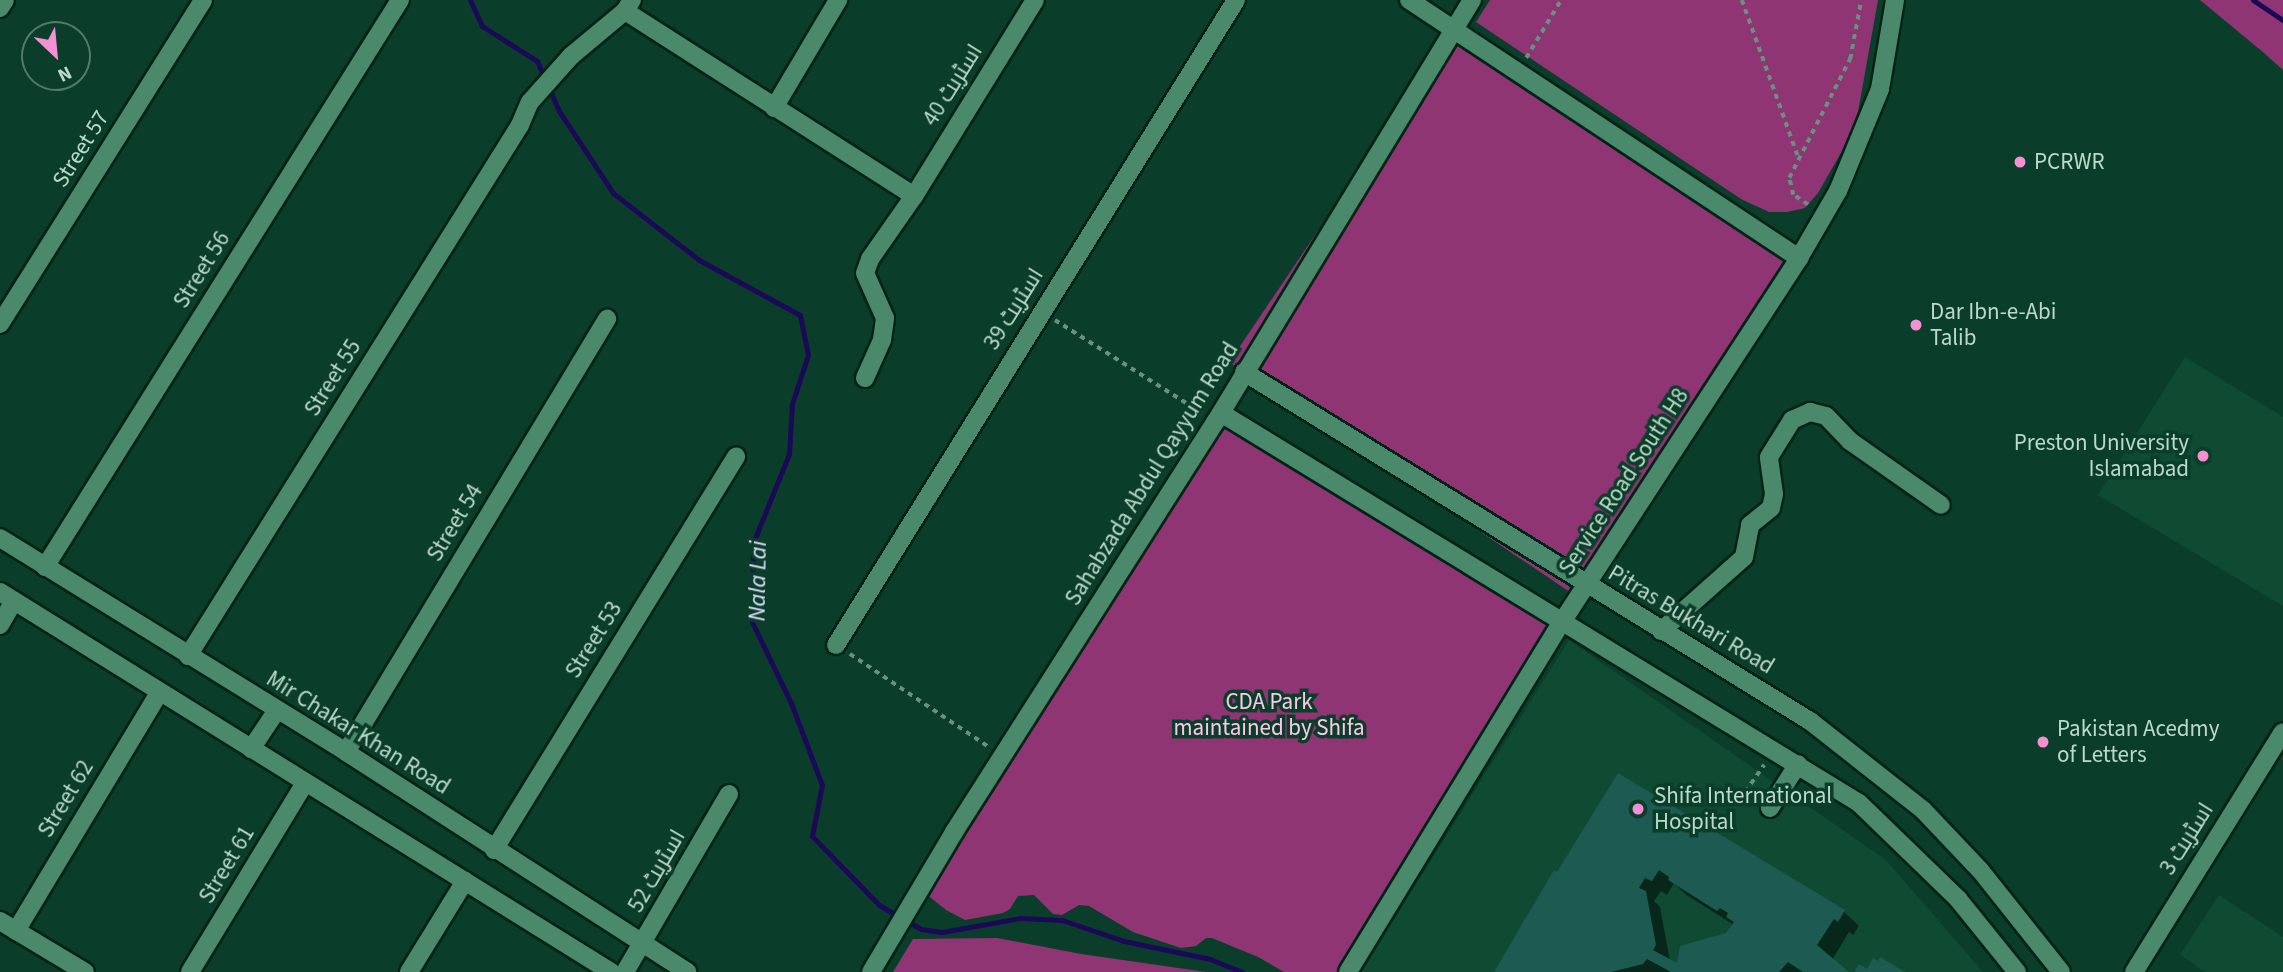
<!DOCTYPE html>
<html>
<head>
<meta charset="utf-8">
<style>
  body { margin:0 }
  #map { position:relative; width:2283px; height:972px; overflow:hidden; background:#0b3e2a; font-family:"Source Sans 3",Cairo,sans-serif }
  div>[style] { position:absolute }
  .built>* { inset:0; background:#0f4a33 }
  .green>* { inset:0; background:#8f3573; transform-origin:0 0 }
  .shadow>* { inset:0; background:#0007 }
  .stream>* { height:5px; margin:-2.5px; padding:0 2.5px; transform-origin:2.5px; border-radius:2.5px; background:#1b0958 }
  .building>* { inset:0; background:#1d5a51 }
  .path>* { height:3.5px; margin-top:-1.75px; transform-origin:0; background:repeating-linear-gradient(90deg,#69917f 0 5px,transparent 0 10px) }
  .roads { filter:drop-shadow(2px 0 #012315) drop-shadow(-2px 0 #012315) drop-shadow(0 2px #012315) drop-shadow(0 -2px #012315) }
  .minor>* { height:18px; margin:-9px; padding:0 9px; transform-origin:9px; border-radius:9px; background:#4a896b }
  .dots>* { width:19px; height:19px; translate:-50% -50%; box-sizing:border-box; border:4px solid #0b3e2a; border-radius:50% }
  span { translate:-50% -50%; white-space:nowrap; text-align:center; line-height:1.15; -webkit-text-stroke:7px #0b3e2a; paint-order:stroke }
  .street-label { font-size:23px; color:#bbdac9 }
  .poi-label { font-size:23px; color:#bbdac9 }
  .left { translate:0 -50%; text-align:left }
  .right { translate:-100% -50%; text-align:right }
  .park-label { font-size:23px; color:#fec7e9 }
  .water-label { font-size:24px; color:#dfe1fd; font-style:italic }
  .north { position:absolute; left:21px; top:21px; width:70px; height:70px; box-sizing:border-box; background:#0b3e2a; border:2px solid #517c6a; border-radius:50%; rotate:154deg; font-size:19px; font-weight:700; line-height:28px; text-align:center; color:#bbdac9 }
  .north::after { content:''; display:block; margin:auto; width:24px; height:32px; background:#f591d2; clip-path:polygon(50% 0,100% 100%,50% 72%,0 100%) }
</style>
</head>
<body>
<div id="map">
  <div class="built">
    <i style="clip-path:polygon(2185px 357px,2283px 417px,2283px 606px,2098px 495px)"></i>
    <i style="clip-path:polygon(1569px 640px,1886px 860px,1983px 972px,1361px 972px)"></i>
    <i style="clip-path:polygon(2219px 895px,2283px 937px,2283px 972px,2205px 972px,2180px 955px)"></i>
  </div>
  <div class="green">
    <i style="clip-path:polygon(1490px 0,1878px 0,1858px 112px,1846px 144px,1818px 193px,1805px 208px,1787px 212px,1769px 212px,1741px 199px,1476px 22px)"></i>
    <i style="clip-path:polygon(2200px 0,2283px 0,2283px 70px,2264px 53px)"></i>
    <i style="left:1454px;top:29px;width:414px;height:402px;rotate:34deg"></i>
    <i style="clip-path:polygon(1221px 413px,1562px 622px,1349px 972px,1284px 972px,1258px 957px,1212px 938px,1206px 938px,1196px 946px,1181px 948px,1133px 932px,1089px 906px,1079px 905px,1062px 915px,1053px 914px,1034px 895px,1018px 896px,1010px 909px,1003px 913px,965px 920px,946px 910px,920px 889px)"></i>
    <i style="clip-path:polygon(997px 938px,1081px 954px,1206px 972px,893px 972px,913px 939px)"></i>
  </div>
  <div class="shadow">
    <i style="clip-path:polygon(evenodd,1618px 775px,1844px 912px,1859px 926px,1853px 935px,1849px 932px,1832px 960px,1848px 972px,1496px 972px,1618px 775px,1674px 883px,1685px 894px,1734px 925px,1727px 935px,1678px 966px,1670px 961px,1660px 907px,1654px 901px,1661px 891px,1667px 895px,1674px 883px)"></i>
  </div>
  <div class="stream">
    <i style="left:470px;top:0;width:29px;rotate:65deg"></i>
    <i style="left:482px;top:26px;width:65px;rotate:32.5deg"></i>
    <i style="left:537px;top:61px;width:55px;rotate:66.3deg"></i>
    <i style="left:559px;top:111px;width:98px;rotate:56.6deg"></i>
    <i style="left:613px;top:193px;width:109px;rotate:37.9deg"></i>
    <i style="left:699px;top:260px;width:115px;rotate:28.6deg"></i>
    <i style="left:800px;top:315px;width:41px;rotate:78.7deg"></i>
    <i style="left:808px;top:355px;width:52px;rotate:108.1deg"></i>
    <i style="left:792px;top:404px;width:50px;rotate:93.4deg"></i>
    <i style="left:789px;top:454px;width:96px;rotate:112deg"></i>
    <i style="left:753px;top:543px;width:79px;rotate:90.7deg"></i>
    <i style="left:752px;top:622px;width:90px;rotate:64.3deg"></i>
    <i style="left:791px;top:703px;width:88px;rotate:69.3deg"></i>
    <i style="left:822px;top:785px;width:52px;rotate:101.1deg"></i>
    <i style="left:812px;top:836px;width:96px;rotate:45.8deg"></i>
    <i style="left:879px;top:905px;width:48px;rotate:29.7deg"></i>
    <i style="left:921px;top:929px;width:21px;rotate:8deg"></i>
    <i style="left:942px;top:932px;width:79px;rotate:-10.2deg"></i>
    <i style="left:1020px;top:918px;width:42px;rotate:2.7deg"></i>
    <i style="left:1062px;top:920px;width:65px;rotate:18.7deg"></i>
    <i style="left:1124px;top:941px;width:88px;rotate:11.8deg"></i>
    <i style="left:1210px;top:959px;width:35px;rotate:22deg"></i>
    <i style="left:2253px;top:0;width:36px;rotate:34deg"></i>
  </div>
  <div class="building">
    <i style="clip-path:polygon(evenodd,1618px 773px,1845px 910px,1838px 922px,1834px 919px,1817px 945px,1849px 972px,1803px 972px,1788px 962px,1779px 972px,1671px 972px,1647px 959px,1643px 964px,1611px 972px,1494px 972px,1554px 870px,1557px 872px,1618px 773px,1659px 870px,1669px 877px,1668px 880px,1717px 911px,1720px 908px,1728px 913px,1726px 917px,1734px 922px,1726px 933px,1680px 946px,1677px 963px,1653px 950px,1656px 945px,1646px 891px,1639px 888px,1645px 878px,1652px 881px,1659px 870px)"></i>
    <i style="clip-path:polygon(1880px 957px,1905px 972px,1854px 972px,1859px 964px,1867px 969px,1873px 958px,1878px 961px)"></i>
  </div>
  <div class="path">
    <i style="left:1742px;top:0;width:166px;rotate:70.3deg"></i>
    <i style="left:1526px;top:58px;width:68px;rotate:-58.9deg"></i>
    <i style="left:1808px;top:205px;width:18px;rotate:-146deg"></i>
    <i style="left:1793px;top:195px;width:17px;rotate:-103deg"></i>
    <i style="left:1789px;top:178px;width:134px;rotate:-62.9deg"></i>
    <i style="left:1850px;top:59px;width:60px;rotate:-79.4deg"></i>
    <i style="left:1055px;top:320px;width:174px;rotate:32.3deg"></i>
    <i style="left:850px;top:654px;width:167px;rotate:33.8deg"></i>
    <i style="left:1745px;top:792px;width:33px;rotate:-55deg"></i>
  </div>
  <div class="roads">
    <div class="minor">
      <i style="left:1409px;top:0;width:468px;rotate:33.5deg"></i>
      <i style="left:0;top:8px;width:9px;rotate:-58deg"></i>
      <i style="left:625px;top:11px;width:343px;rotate:32.6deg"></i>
      <i style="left:774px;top:108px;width:126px;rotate:-59.3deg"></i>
      <i style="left:0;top:324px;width:382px;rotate:-57.9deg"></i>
      <i style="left:1244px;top:372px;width:665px;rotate:31.66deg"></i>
      <i style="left:1810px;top:721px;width:144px;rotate:38.2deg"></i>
      <i style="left:1923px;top:810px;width:83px;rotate:46.5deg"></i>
      <i style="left:1980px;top:870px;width:130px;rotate:51.5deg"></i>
      <i style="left:865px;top:378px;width:42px;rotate:-65.9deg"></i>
      <i style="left:882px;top:340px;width:22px;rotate:-82deg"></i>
      <i style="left:885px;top:318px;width:49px;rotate:-114deg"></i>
      <i style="left:865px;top:273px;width:15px;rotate:-70deg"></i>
      <i style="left:870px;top:259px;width:77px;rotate:-55.1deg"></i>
      <i style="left:914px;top:196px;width:230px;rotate:-58.3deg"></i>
      <i style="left:1221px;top:413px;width:748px;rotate:31.44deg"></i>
      <i style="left:1859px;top:803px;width:138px;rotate:44.1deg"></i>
      <i style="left:1958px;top:899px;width:94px;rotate:51.1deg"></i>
      <i style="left:0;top:538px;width:407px;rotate:31.7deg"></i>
      <i style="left:346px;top:752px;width:406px;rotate:32.8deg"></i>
      <i style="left:45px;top:567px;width:669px;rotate:-57.95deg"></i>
      <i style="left:0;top:592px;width:720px;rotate:31.88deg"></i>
      <i style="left:0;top:625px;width:28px;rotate:-60deg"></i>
      <i style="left:1661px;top:631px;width:111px;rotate:-41.7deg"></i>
      <i style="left:1744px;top:557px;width:33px;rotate:-79deg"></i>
      <i style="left:1750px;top:525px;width:27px;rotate:-39deg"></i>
      <i style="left:1771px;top:508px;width:14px;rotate:-78deg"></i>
      <i style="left:1774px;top:494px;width:37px;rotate:-98deg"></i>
      <i style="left:1769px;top:457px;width:44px;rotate:-58.1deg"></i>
      <i style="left:1792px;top:420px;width:20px;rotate:-24deg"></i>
      <i style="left:1810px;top:412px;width:16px;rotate:14deg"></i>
      <i style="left:1826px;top:416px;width:35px;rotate:46deg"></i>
      <i style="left:1850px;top:441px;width:111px;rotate:35.1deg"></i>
      <i style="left:836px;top:645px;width:759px;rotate:-58.19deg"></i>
      <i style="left:188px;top:656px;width:626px;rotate:-57.98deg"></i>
      <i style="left:520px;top:125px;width:25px;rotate:-67deg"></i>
      <i style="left:530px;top:102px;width:62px;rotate:-48.3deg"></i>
      <i style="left:571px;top:56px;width:70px;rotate:-39.8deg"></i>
      <i style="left:625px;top:11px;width:13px;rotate:-58deg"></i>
      <i style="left:251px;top:749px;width:47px;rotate:-56.3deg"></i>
      <i style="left:346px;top:752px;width:506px;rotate:-58.92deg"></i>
      <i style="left:1770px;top:808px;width:52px;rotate:-57.5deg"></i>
      <i style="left:494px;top:850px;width:462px;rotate:-58.4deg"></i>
      <i style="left:0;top:921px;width:99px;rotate:31deg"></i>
      <i style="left:16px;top:931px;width:278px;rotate:-59deg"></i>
      <i style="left:190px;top:972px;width:221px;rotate:-58.7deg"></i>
      <i style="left:409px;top:972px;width:107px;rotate:-58.4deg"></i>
      <i style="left:625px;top:972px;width:206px;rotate:-59.7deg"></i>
      <i style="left:871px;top:972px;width:163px;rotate:-59.3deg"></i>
      <i style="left:954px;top:832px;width:487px;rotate:-57.5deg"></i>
      <i style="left:1216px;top:421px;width:493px;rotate:-58.7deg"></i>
      <i style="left:1348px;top:972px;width:410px;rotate:-58.6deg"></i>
      <i style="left:1562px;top:622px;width:434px;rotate:-56.9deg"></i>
      <i style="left:1799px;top:258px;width:78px;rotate:-59.8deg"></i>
      <i style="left:1838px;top:191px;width:110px;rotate:-67.6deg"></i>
      <i style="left:1880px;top:89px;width:90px;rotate:-80.4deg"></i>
      <i style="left:2134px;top:972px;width:282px;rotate:-58.2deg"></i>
    </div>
  </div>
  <div class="dots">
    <i style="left:2020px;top:162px;background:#f591d2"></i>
    <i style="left:1916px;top:325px;background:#f591d2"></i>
    <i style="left:2203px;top:456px;background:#f591d2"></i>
    <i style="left:2043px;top:742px;background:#f591d2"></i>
    <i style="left:1638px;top:809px;background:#f591d2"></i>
  </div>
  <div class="street-label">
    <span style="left:953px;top:85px;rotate:-58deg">اسٹریٹ 40</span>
    <span style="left:81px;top:149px;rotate:-58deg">Street 57</span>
    <span style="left:202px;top:270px;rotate:-58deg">Street 56</span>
    <span style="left:1014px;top:309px;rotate:-58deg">اسٹریٹ 39</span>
    <span style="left:333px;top:378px;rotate:-58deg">Street 55</span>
    <span style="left:1152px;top:474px;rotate:-58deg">Sahabzada Abdul Qayyum Road</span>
    <span style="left:1624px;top:482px;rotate:-57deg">Service Road South H8</span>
    <span style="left:455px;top:523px;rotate:-59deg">Street 54</span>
    <span style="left:1691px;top:620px;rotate:31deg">Pitras Bukhari Road</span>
    <span style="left:594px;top:640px;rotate:-58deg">Street 53</span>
    <span style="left:358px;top:733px;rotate:32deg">Mir Chakar Khan Road</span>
    <span style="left:66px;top:799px;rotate:-59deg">Street 62</span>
    <span style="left:2187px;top:839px;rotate:-58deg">اسٹریٹ 3</span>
    <span style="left:227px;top:865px;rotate:-59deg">Street 61</span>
    <span style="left:657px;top:871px;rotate:-60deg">اسٹریٹ 52</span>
  </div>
  <div class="poi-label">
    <span class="left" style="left:2034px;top:162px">PCRWR</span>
    <span class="left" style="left:1930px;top:325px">Dar Ibn-e-Abi<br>Talib</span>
    <span class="right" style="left:2189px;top:456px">Preston University<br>Islamabad</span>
    <span class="left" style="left:2057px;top:742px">Pakistan Acedmy<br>of Letters</span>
    <span class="left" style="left:1654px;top:809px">Shifa International<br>Hospital</span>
  </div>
  <div class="park-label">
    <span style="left:1269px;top:715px">CDA Park<br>maintained by Shifa</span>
  </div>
  <div class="water-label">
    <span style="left:758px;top:581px;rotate:-89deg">Nala Lai</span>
  </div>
  <div class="north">N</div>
</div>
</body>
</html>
